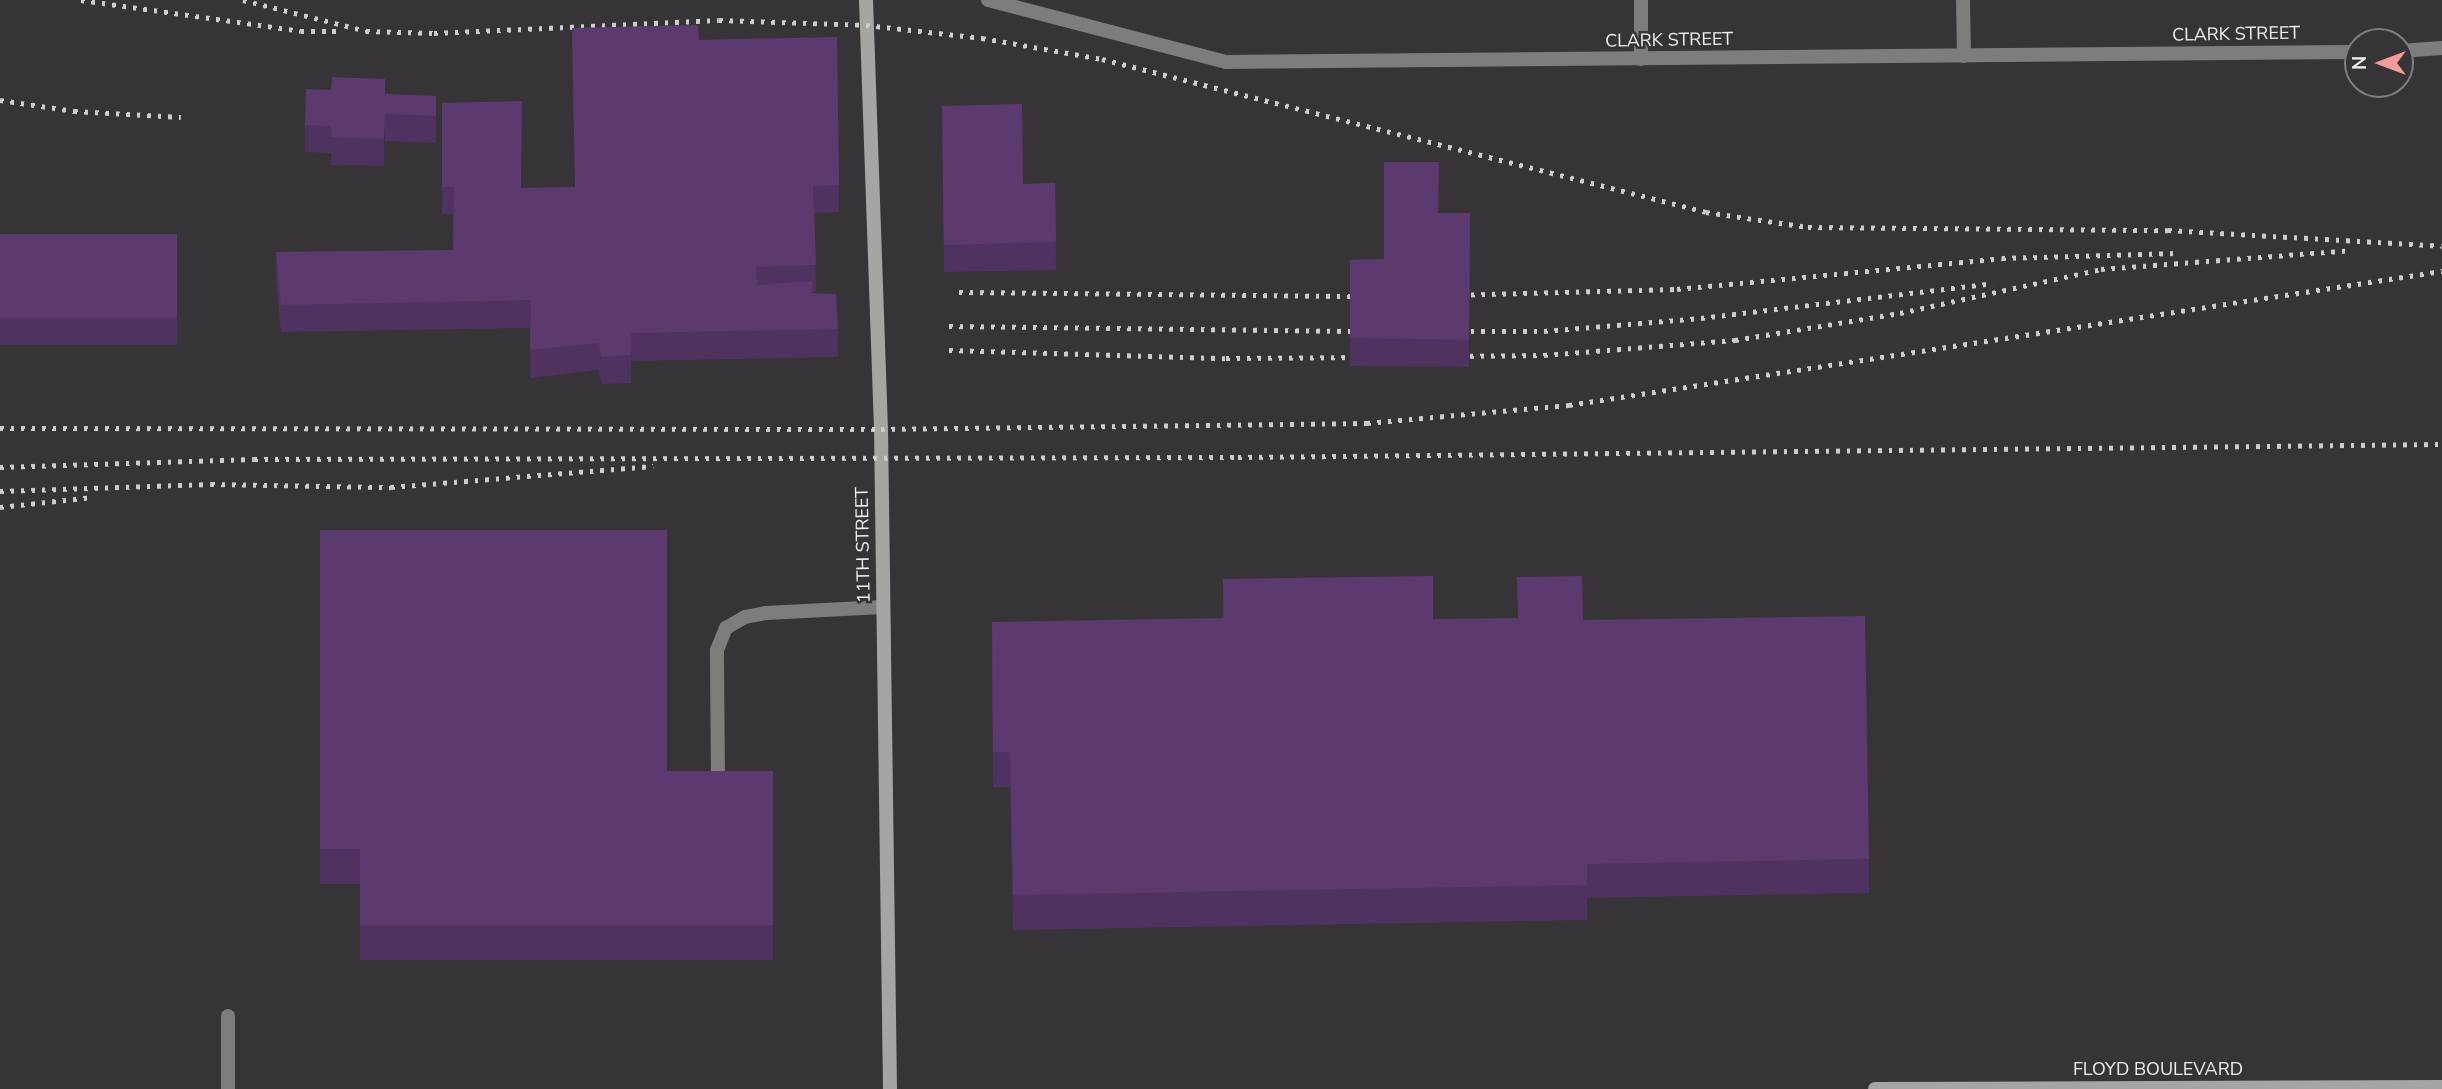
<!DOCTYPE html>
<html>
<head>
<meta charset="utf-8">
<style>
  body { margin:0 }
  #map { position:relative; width:2442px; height:1089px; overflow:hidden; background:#363437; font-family:"Nunito Sans",sans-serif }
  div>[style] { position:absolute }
  .lane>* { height:14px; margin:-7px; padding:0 7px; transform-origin:7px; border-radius:7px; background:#7d7d7b }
  .street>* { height:14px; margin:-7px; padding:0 7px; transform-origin:7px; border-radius:7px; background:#7d7d7b }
  .secondary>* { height:14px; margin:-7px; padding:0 7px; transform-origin:7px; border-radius:7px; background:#a6a5a3 }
  .rail>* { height:5px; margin-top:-2.5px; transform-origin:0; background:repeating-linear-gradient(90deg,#cdccce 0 3.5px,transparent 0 10.5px) }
  .wall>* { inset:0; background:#4f3260; transform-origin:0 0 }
  .shaded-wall>* { inset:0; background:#40294e }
  .building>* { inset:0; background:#5c3a70; transform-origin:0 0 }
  span { translate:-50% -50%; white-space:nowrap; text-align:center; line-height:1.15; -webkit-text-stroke:5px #363437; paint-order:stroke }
  .street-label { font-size:18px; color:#efeef0 }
  .north { position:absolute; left:2344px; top:28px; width:70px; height:70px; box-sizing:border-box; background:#363437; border:2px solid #807e81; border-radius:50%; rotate:270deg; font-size:19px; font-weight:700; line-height:28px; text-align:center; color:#efeef0 }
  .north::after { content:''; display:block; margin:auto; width:24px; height:32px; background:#f59b9b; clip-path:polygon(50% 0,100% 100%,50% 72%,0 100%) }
</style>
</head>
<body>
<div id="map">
  <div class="lane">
    <i style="left:1641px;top:0;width:59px;rotate:90deg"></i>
    <i style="left:1963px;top:0;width:56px;rotate:89deg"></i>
    <i style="left:718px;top:777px;width:127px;rotate:-90.5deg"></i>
    <i style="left:717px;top:650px;width:24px;rotate:-68deg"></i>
    <i style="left:726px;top:628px;width:22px;rotate:-30deg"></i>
    <i style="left:745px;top:617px;width:21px;rotate:-11deg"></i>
    <i style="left:766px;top:613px;width:117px;rotate:-2.9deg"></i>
  </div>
  <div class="street">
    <i style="left:988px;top:0;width:246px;rotate:14.6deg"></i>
    <i style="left:1226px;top:62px;width:1132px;rotate:-0.51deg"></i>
    <i style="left:2400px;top:51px;width:42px;rotate:-4.1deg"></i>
    <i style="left:228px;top:1016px;width:73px;rotate:90deg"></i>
  </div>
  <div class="secondary">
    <i style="left:866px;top:0;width:429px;rotate:88deg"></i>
    <i style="left:881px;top:429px;width:660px;rotate:89.22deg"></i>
    <i style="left:1875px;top:1089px;width:567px;rotate:-0.2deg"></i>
  </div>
  <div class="rail">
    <i style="left:81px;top:0;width:222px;rotate:8deg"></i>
    <i style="left:301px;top:31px;width:37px"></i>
    <i style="left:243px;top:0;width:127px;rotate:14.1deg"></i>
    <i style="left:366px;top:31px;width:68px;rotate:1.7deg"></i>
    <i style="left:434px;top:33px;width:285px;rotate:-2.6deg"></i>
    <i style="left:719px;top:20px;width:147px;rotate:1.9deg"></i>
    <i style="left:866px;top:25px;width:117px;rotate:6.4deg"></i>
    <i style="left:982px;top:38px;width:122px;rotate:9.9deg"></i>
    <i style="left:1102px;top:59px;width:623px;rotate:14.21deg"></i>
    <i style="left:1706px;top:212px;width:103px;rotate:8.4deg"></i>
    <i style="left:1808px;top:227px;width:360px;rotate:0.5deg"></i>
    <i style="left:2168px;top:230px;width:274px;rotate:3.3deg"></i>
    <i style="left:0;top:100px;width:75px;rotate:8.5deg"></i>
    <i style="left:74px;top:111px;width:107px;rotate:3.2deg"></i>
    <i style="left:959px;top:292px;width:411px;rotate:0.6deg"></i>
    <i style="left:1450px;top:295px;width:227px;rotate:-1.5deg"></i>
    <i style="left:1677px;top:289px;width:326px;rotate:-5.4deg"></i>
    <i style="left:2002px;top:258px;width:175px;rotate:-1.6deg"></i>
    <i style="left:949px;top:326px;width:420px;rotate:0.7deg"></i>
    <i style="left:1450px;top:331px;width:94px"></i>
    <i style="left:1544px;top:331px;width:158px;rotate:-4.7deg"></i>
    <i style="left:1701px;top:318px;width:294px;rotate:-6.8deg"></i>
    <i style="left:949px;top:350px;width:277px;rotate:1.7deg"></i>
    <i style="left:1226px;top:358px;width:143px;rotate:-0.4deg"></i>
    <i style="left:1449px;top:356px;width:95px;rotate:-0.6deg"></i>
    <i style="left:1544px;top:355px;width:192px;rotate:-4.5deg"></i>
    <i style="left:1735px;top:340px;width:167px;rotate:-9.3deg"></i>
    <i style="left:1900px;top:313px;width:206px;rotate:-12.3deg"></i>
    <i style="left:2101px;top:269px;width:251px;rotate:-4.3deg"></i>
    <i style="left:0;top:428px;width:881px;rotate:0.07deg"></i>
    <i style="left:881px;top:429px;width:486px;rotate:-0.7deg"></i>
    <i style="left:1367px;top:423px;width:203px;rotate:-5.1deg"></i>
    <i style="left:1569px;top:405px;width:883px;rotate:-8.73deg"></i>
    <i style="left:0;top:467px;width:254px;rotate:-1.8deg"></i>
    <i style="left:254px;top:459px;width:984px;rotate:-0.12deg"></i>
    <i style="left:1238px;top:457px;width:1204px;rotate:-0.62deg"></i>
    <i style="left:0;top:491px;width:211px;rotate:-1.9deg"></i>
    <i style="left:211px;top:484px;width:180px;rotate:1deg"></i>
    <i style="left:391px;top:487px;width:263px;rotate:-4.6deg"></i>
    <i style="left:0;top:507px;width:94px;rotate:-6.1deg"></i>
  </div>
  <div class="wall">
    <i style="clip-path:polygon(572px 28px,699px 40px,837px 37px,839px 212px,814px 213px,816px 292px,812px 292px,838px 329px,838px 357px,631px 361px,631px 383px,601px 384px,599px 370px,530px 378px,530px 328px,281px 332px,276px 279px,276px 252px,453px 250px,453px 214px,442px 214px,442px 103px,521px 188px,575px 187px)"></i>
    <i style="clip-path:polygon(331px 90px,385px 94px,436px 96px,436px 143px,385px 141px,384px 166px,331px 165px,331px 153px,305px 152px,305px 125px)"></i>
    <i style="clip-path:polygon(942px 133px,1023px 184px,1055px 183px,1056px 270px,944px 272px)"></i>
    <i style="clip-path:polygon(1438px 213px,1470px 213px,1469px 367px,1350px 366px,1350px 260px,1384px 259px)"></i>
    <i style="left:177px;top:234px;width:111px;height:177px;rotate:90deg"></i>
    <i style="clip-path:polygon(320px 530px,667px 771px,773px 771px,773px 960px,360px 960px,360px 884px,320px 884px)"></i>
    <i style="clip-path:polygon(1223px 579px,1433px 619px,1583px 620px,1869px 859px,1869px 893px,1587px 898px,1587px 920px,1013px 930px,1010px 787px,993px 787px,992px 657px,1223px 618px)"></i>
  </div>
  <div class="shaded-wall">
    <i style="clip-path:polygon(385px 114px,385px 141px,384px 166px,384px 139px)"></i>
  </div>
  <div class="building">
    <i style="clip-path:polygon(698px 25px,699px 40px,837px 37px,839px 185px,813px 186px,816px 265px,756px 267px,757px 285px,812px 281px,812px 293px,836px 294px,838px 329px,631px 333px,631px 355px,601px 357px,599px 343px,530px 350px,531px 300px,281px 305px,276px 252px,453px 250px,454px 187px,442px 187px,442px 103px,522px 101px,521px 188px,575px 187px,572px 28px)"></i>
    <i style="clip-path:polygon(332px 77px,385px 79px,385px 94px,436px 96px,436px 116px,385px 114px,384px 139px,331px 137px,331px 126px,305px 125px,306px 89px,331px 90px)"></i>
    <i style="clip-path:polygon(1022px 104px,1023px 184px,1055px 183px,1056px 242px,944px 245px,942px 106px)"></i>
    <i style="clip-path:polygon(1384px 162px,1439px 162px,1438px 213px,1470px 213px,1469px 340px,1350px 338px,1350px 260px,1384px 259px)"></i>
    <i style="left:177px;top:234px;width:84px;height:177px;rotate:90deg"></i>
    <i style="clip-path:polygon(320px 530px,667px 530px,667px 771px,773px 771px,773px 925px,360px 925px,360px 849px,320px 849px)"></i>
    <i style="clip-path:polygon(1433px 576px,1433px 619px,1518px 618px,1517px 577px,1582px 576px,1583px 620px,1865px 616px,1869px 859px,1587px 864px,1587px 885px,1013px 895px,1010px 752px,993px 752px,992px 622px,1224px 618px,1223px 579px)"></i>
  </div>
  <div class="street-label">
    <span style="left:2236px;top:34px;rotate:-1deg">CLARK STREET</span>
    <span style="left:1669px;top:40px;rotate:-1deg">CLARK STREET</span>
    <span style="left:863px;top:545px;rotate:-91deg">11TH STREET</span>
    <span style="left:2158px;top:1069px">FLOYD BOULEVARD</span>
  </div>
  <div class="north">N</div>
</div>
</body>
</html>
